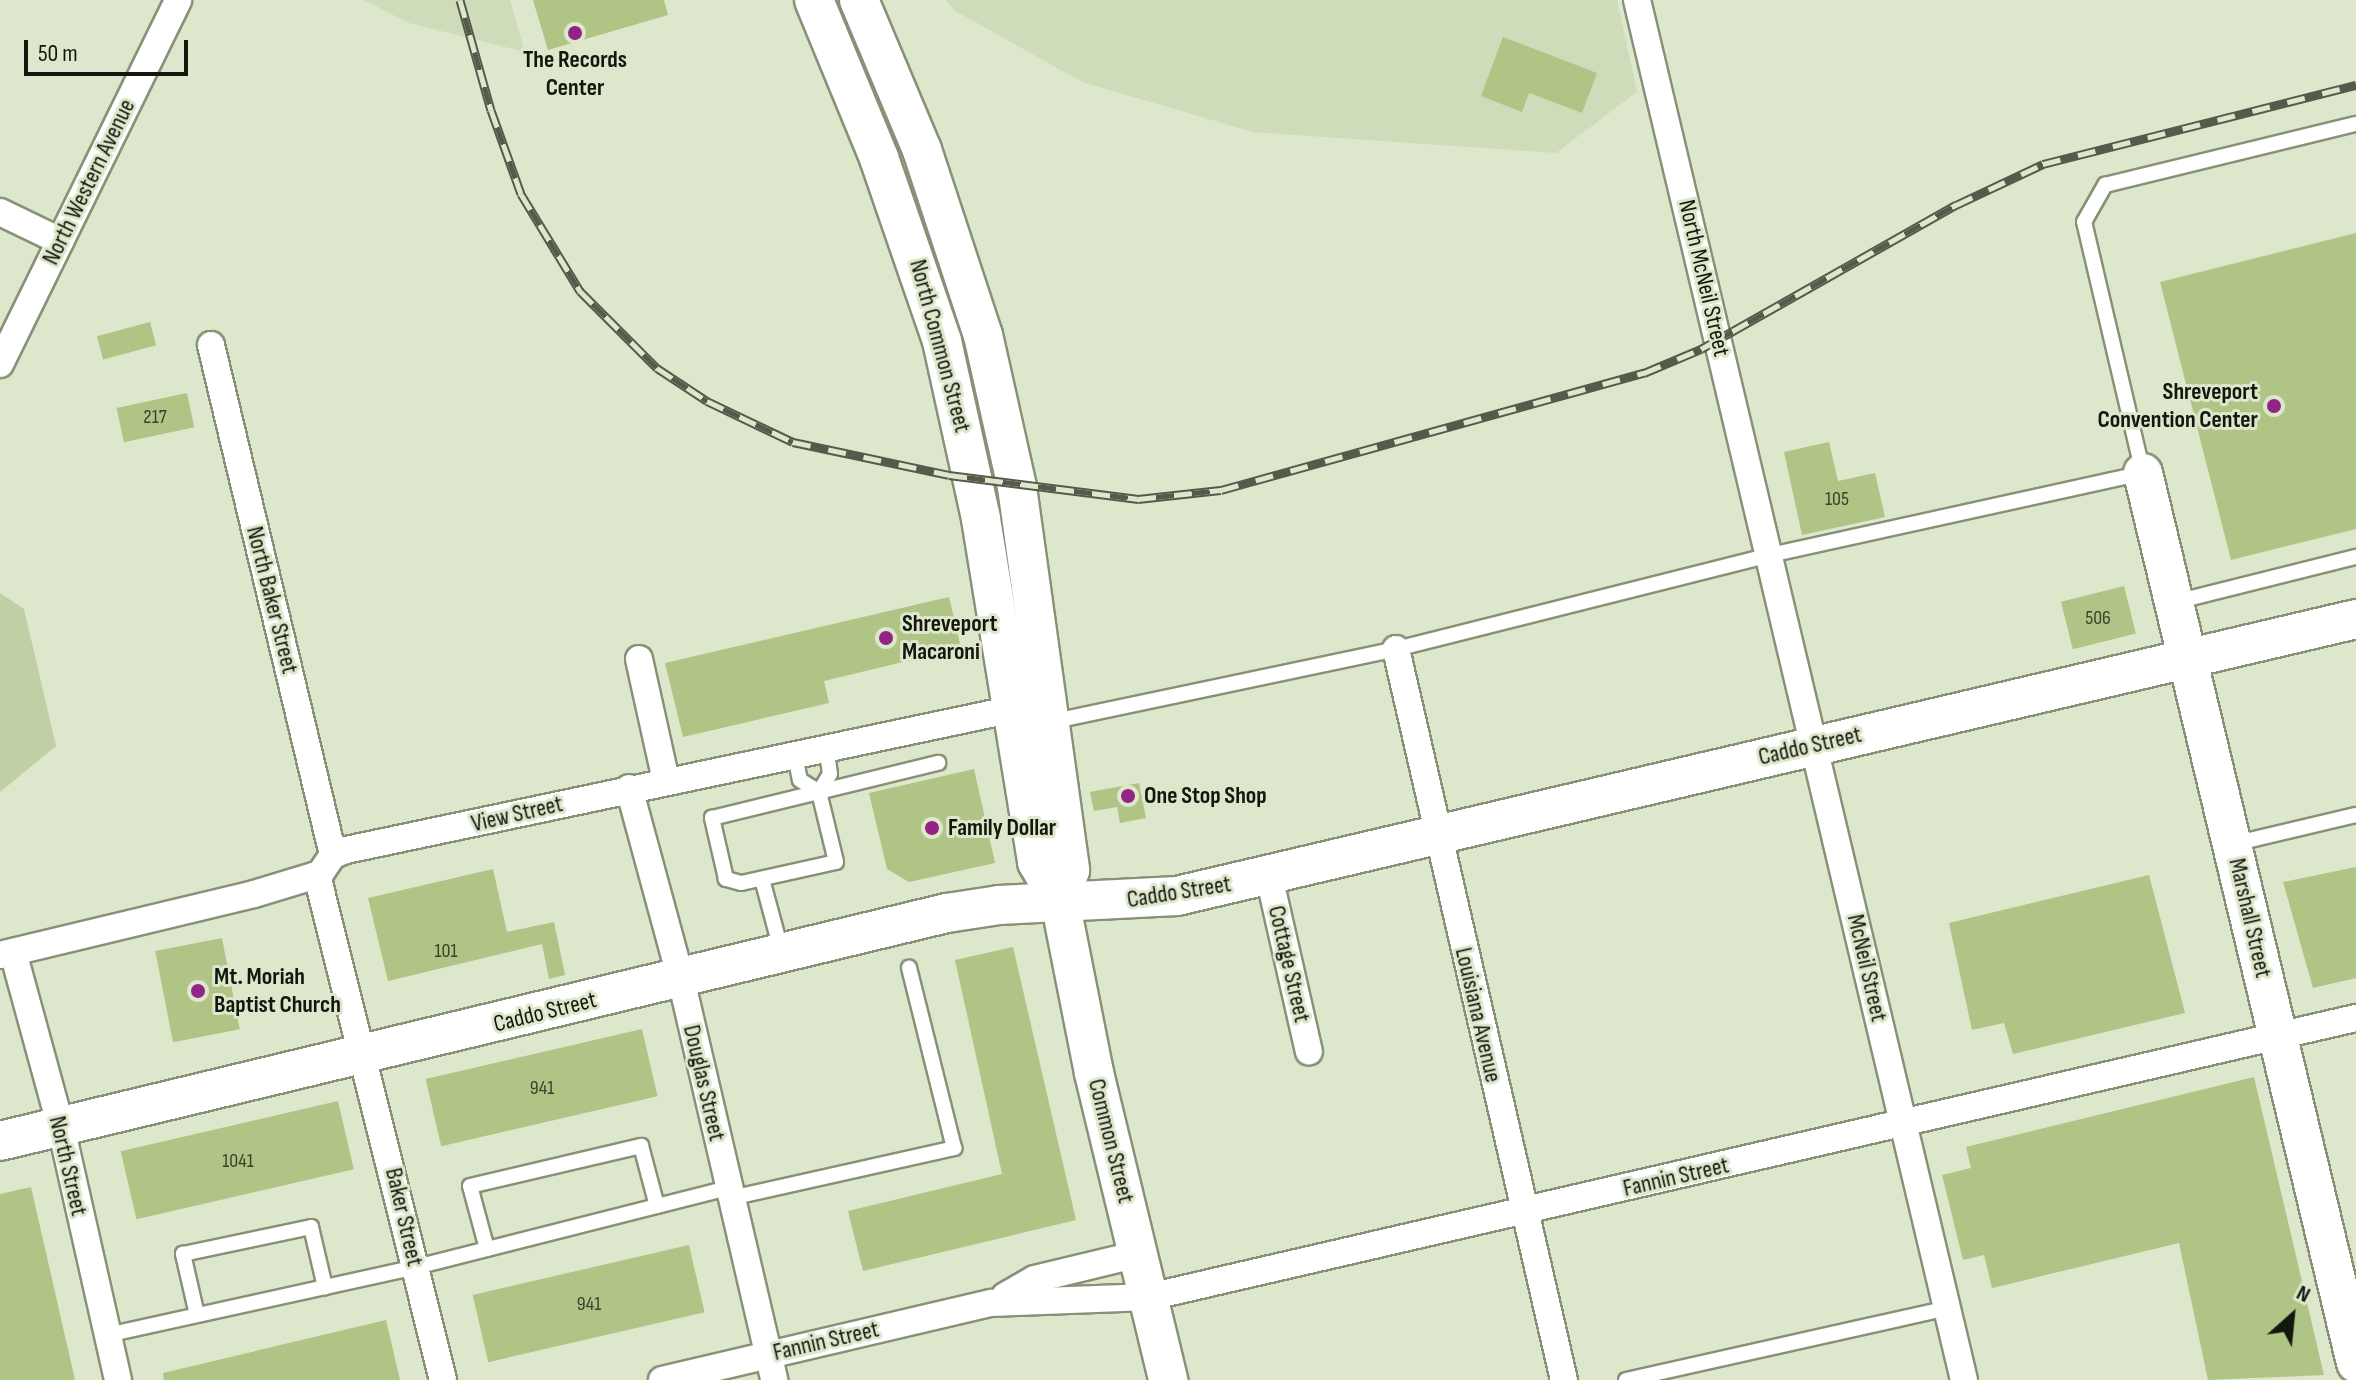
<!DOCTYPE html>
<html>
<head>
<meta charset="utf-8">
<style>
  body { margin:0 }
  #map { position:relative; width:2356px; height:1380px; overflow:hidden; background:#dde7cc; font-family:"Sofia Sans Condensed",sans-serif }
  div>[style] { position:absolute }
  .built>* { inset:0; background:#cfdcb9 }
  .green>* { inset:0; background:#c0d0a4 }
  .building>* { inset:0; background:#afc485; transform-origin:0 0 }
  .roads { filter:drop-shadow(2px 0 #889178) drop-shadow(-2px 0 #889178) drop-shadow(0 2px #889178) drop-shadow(0 -2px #889178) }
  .lane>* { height:14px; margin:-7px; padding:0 7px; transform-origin:7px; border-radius:7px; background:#fff }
  .street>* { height:26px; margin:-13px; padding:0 13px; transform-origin:13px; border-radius:13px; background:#fff }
  .secondary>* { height:38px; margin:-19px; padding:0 19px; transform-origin:19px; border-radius:19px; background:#fff }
  .rail>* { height:9px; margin-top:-4.5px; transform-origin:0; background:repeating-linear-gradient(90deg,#dde7cc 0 18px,#555a4a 0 36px); box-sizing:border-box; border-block:2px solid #555a4a }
  .dots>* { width:22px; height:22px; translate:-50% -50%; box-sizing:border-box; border:4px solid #dde7cc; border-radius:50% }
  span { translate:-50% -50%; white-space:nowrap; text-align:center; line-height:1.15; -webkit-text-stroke:6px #dde7cc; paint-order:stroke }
  .number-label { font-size:20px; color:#3b422b }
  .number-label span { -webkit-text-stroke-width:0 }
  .poi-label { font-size:24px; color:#14170d; font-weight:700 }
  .right { translate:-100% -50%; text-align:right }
  .left { translate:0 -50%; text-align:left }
  .street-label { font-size:24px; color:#14170d }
  .north { position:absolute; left:2252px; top:1276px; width:80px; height:80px; -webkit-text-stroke:6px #dde7cc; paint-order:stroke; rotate:27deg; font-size:22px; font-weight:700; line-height:32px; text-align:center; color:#14170d }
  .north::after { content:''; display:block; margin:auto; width:28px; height:36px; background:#14170d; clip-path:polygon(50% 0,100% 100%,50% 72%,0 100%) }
  .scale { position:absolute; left:24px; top:40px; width:164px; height:36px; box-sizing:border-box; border:4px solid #14170d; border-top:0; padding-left:10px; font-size:24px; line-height:28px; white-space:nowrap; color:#14170d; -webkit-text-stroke:6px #dde7cc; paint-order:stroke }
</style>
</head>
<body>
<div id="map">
  <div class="built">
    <i style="clip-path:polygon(364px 0,510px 0,525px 52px,409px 23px)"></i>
    <i style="clip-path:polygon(946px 0,1617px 0,1637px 92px,1556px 153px,1253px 132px,1082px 82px,954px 10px)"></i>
  </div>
  <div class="green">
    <i style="clip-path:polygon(0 593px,24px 609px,56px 746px,0 792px)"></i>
  </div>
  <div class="building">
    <i style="clip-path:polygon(533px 0,664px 0,668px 15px,548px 50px)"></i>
    <i style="clip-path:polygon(1503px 37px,1597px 73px,1582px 113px,1529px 93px,1522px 112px,1481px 96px)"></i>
    <i style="clip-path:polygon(2356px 233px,2356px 529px,2231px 560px,2160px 282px)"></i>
    <i style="left:150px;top:322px;width:24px;height:55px;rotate:75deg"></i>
    <i style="left:187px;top:393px;width:35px;height:72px;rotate:78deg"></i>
    <i style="clip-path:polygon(1829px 442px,1838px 481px,1875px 473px,1885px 517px,1802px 535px,1784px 452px)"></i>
    <i style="left:2124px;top:586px;width:49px;height:65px;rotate:76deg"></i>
    <i style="clip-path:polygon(949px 597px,961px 648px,824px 681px,829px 703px,683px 737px,665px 663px)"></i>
    <i style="clip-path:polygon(974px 769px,995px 863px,909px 882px,887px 869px,869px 793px)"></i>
    <i style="clip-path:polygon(1139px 783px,1146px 818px,1120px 823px,1117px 807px,1094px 811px,1090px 792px)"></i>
    <i style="clip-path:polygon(2356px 867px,2356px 978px,2313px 988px,2283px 882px)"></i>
    <i style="clip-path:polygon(493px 869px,507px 932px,554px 922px,565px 975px,549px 979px,542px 944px,388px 981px,368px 898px)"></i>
    <i style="clip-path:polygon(2149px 875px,2185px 1013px,2013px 1054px,2004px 1023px,1972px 1030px,1949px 923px)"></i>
    <i style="left:222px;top:938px;width:93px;height:68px;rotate:79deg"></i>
    <i style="clip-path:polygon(1013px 947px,1076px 1220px,863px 1271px,848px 1211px,1002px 1174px,955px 960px)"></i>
    <i style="left:642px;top:1029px;width:69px;height:222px;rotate:77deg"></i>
    <i style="clip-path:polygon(2254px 1077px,2324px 1375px,2208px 1380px,2179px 1243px,1992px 1288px,1984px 1255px,1963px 1260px,1942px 1175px,1971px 1168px,1966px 1147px)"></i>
    <i style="left:338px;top:1101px;width:70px;height:223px;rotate:77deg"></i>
    <i style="clip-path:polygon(31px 1187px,75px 1380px,0 1380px,0 1194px)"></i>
    <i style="left:689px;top:1245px;width:69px;height:222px;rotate:77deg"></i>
    <i style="clip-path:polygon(386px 1320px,400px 1380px,164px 1380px,163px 1373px)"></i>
  </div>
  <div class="roads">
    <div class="lane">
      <i style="left:2175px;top:602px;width:187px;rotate:-14deg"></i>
      <i style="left:1050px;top:722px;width:354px;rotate:-11.9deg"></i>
      <i style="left:1396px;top:649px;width:386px;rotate:-14.1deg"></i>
      <i style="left:1770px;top:555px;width:382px;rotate:-12.4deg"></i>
      <i style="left:2143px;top:473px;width:258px;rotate:-103.2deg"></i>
      <i style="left:2084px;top:222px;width:43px;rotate:-60.4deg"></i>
      <i style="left:2105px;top:185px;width:258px;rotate:-13.7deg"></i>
      <i style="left:795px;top:755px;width:25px;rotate:79deg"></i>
      <i style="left:800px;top:780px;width:22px;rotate:32deg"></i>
      <i style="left:819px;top:792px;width:21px;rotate:-59deg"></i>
      <i style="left:830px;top:774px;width:27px;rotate:-98deg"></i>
      <i style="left:819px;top:792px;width:72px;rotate:76.3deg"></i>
      <i style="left:836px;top:862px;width:97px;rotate:167.5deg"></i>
      <i style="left:741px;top:883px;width:16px;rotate:-165deg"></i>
      <i style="left:726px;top:879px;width:63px;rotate:-102.9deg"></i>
      <i style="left:712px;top:818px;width:233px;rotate:-13.7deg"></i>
      <i style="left:2233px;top:844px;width:126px;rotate:-13.3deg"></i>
      <i style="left:762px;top:879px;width:77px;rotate:74.9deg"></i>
      <i style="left:731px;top:1198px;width:229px;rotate:-12.6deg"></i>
      <i style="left:954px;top:1148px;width:186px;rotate:-104deg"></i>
      <i style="left:487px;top:1249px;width:65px;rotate:-105.1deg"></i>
      <i style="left:470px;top:1186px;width:176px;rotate:-13.2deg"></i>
      <i style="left:641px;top:1146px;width:62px;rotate:75.1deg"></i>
      <i style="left:197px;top:1315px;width:63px;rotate:-102.9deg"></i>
      <i style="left:183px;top:1254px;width:131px;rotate:-11.9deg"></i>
      <i style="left:311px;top:1227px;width:62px;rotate:76.9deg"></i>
      <i style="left:107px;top:1335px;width:316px;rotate:-12.4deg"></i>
      <i style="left:416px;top:1267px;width:322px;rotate:-14.2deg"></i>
      <i style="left:1626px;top:1380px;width:329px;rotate:-12.6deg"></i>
    </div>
    <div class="street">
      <i style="left:1637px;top:0;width:1418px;rotate:76.67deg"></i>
      <i style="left:0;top:212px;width:67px;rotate:25.8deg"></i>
      <i style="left:211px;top:345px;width:524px;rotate:76.55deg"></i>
      <i style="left:0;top:364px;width:405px;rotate:-63.9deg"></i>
      <i style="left:1396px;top:649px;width:750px;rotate:77.06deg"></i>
      <i style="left:639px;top:659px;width:125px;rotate:77.5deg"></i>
      <i style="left:629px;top:788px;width:198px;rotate:74.8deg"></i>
      <i style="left:681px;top:979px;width:412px;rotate:76.9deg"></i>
      <i style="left:317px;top:875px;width:520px;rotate:75.99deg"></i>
      <i style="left:1269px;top:876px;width:180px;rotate:77.2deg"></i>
      <i style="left:13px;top:952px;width:181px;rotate:74.7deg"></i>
      <i style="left:61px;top:1127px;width:259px;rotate:77.3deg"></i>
      <i style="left:0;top:955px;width:261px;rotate:-13.5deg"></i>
      <i style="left:254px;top:894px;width:69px;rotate:-16.9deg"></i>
      <i style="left:320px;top:874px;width:23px;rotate:-56deg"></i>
      <i style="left:333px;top:855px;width:14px;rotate:-21deg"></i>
      <i style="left:346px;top:850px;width:697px;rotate:-11.92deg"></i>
      <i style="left:1005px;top:1296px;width:34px;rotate:-30deg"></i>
      <i style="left:1035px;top:1279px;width:106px;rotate:-13.6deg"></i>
      <i style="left:662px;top:1380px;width:338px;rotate:-13.2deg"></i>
      <i style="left:991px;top:1303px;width:158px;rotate:-2.2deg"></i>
      <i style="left:1149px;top:1297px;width:1239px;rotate:-13.02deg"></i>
    </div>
    <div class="secondary">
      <i style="left:814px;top:0;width:171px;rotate:67.6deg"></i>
      <i style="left:879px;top:158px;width:194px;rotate:71deg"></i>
      <i style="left:942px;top:341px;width:182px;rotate:77.6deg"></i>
      <i style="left:981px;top:519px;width:348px;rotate:80.7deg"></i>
      <i style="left:1037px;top:862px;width:45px;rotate:59.5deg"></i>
      <i style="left:1060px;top:901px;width:175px;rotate:78.8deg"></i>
      <i style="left:1094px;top:1073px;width:316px;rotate:76.4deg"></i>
      <i style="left:859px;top:0;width:163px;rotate:67.2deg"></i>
      <i style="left:922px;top:150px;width:195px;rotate:71.8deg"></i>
      <i style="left:983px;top:335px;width:156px;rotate:77.4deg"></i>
      <i style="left:1017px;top:487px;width:387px;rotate:82.1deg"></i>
      <i style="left:1070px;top:870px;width:33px;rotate:108deg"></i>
      <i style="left:2143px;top:473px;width:915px;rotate:76.54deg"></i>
      <i style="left:0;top:1141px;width:974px;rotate:-13.54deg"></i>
      <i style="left:947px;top:913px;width:53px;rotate:-8.7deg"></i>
      <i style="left:999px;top:905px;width:178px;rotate:-2.9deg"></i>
      <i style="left:1177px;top:896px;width:1211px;rotate:-13.22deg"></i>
    </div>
  </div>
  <div class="rail">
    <i style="left:460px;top:0;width:114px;rotate:74.3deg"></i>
    <i style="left:491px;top:110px;width:89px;rotate:70.3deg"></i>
    <i style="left:521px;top:194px;width:114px;rotate:58.7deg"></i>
    <i style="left:580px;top:291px;width:109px;rotate:45deg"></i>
    <i style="left:657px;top:368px;width:60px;rotate:33.4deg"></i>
    <i style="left:707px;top:401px;width:95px;rotate:25.5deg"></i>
    <i style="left:793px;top:442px;width:159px;rotate:11.9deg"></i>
    <i style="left:949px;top:475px;width:191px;rotate:7.2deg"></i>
    <i style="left:1138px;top:499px;width:83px;rotate:-6.2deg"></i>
    <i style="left:1221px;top:490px;width:439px;rotate:-15.5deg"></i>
    <i style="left:1644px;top:373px;width:62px;rotate:-22.8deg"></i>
    <i style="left:1701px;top:349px;width:293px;rotate:-29.5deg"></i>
    <i style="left:1956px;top:205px;width:96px;rotate:-25.2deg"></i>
    <i style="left:2043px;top:164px;width:323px;rotate:-14.2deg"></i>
  </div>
  <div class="dots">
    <i style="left:575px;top:33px;background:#922485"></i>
    <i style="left:2274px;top:406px;background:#922485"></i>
    <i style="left:886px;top:638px;background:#922485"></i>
    <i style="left:1128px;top:796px;background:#922485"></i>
    <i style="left:932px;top:828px;background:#922485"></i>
    <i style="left:198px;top:991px;background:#922485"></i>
  </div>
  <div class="number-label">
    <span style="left:155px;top:417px">217</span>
    <span style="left:1837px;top:499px">105</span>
    <span style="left:2098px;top:618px">506</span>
    <span style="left:446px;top:951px">101</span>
    <span style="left:542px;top:1088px">941</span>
    <span style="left:238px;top:1161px">1041</span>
    <span style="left:589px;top:1304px">941</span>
  </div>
  <div class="poi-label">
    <span style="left:575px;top:74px">The Records<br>Center</span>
    <span class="right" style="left:2258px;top:406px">Shreveport<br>Convention Center</span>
    <span class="left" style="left:902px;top:638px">Shreveport<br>Macaroni</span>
    <span class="left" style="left:1144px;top:796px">One Stop Shop</span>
    <span class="left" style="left:948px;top:828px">Family Dollar</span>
    <span class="left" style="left:214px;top:991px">Mt. Moriah<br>Baptist Church</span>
  </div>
  <div class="street-label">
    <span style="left:89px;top:182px;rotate:-64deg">North Western Avenue</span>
    <span style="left:1704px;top:278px;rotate:77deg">North McNeil Street</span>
    <span style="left:940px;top:346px;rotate:75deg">North Common Street</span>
    <span style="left:272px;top:600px;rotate:76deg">North Baker Street</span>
    <span style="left:1810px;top:746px;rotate:-13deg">Caddo Street</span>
    <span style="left:517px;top:814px;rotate:-13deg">View Street</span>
    <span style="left:1179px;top:892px;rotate:-9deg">Caddo Street</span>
    <span style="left:2250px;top:918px;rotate:77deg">Marshall Street</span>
    <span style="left:1289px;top:964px;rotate:77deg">Cottage Street</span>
    <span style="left:1867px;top:968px;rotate:77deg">McNeil Street</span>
    <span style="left:545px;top:1012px;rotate:-14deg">Caddo Street</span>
    <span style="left:1478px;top:1015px;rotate:77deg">Louisiana Avenue</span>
    <span style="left:704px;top:1083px;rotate:77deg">Douglas Street</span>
    <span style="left:1111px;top:1141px;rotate:76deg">Common Street</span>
    <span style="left:68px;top:1166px;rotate:77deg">North Street</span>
    <span style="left:1676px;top:1177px;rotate:-13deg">Fannin Street</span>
    <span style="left:404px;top:1217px;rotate:77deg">Baker Street</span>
    <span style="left:826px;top:1341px;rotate:-13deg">Fannin Street</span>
  </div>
  <div class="north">N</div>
  <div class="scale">50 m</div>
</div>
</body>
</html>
